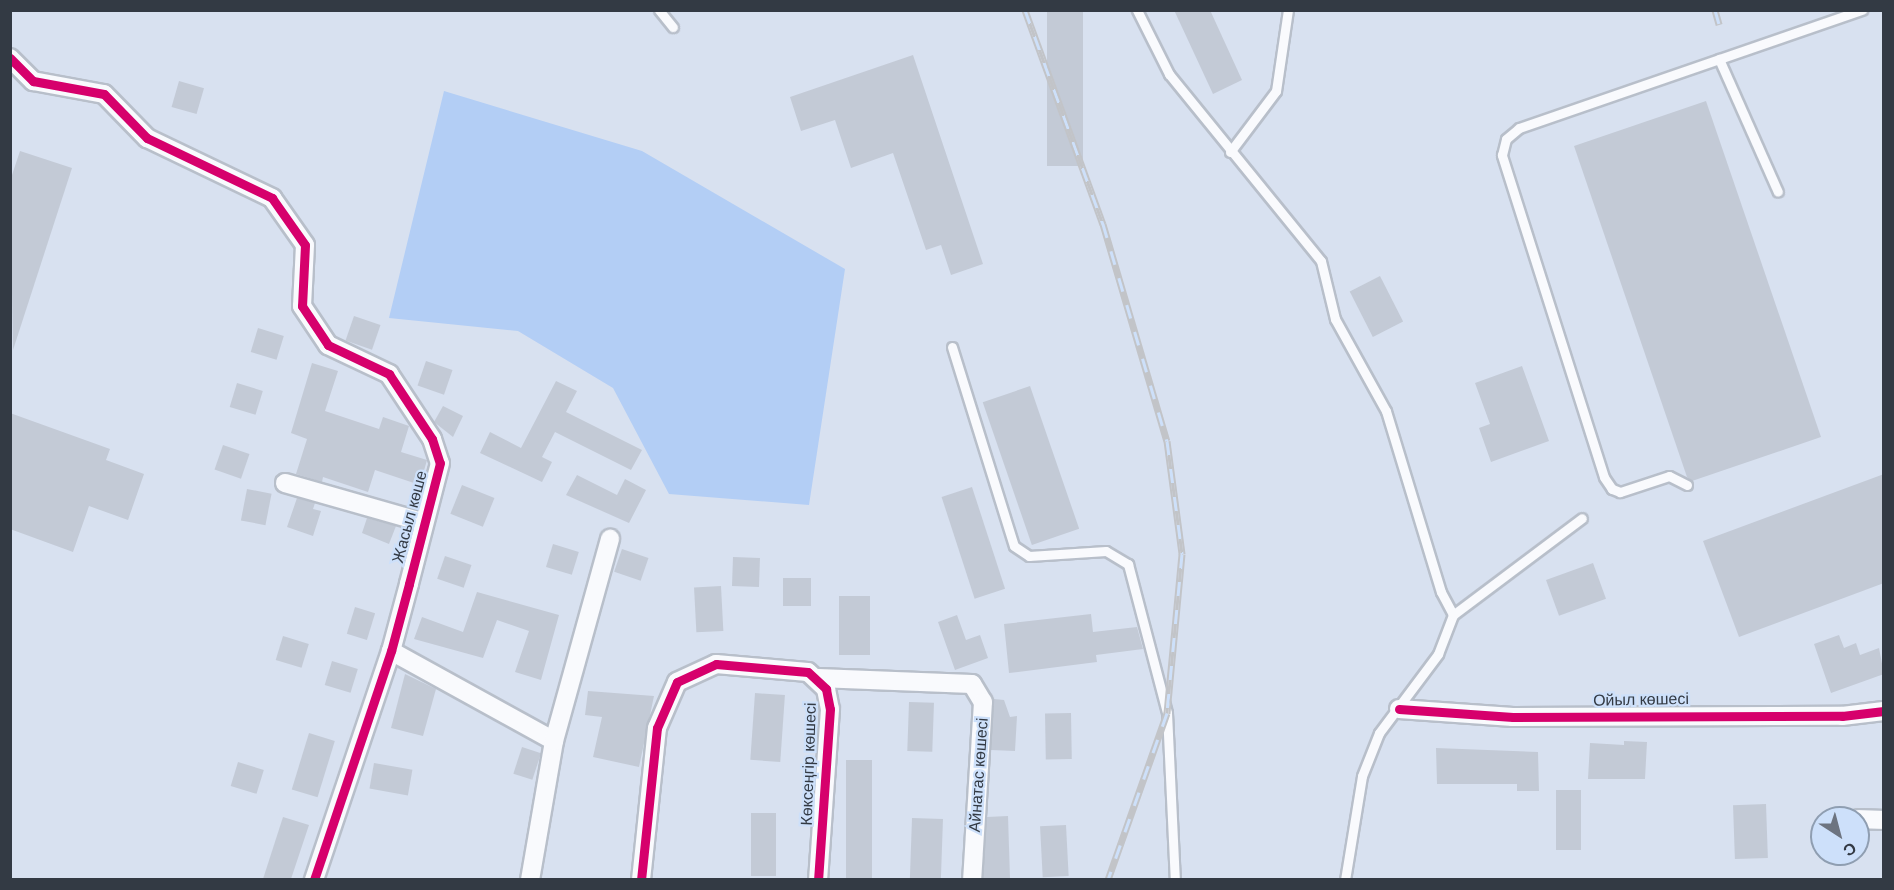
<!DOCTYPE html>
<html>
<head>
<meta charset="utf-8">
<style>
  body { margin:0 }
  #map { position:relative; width:1894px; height:890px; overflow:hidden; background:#d8e1f0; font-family:Arial,sans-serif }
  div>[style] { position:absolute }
  .green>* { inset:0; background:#b3cef5 }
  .building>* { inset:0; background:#c3cad6; transform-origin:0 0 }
  .roads { filter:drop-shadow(2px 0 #b8bfca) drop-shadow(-2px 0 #b8bfca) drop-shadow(0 2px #b8bfca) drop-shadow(0 -2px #b8bfca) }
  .service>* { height:9px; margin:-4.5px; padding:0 4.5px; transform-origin:4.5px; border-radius:4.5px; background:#f9fafd }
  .minor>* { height:18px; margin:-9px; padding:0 9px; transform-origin:9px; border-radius:9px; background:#f9fafd }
  .rail>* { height:7px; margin-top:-3.5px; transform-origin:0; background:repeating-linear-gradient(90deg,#cde0fa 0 14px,#c2c4c8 0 28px); box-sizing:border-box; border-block:2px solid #c2c4c8 }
  .cycleway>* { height:9px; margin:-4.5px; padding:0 4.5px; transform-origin:4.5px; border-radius:4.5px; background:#d6006c }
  span { translate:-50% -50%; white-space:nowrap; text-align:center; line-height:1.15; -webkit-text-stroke:4.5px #cde0fa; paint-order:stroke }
  .street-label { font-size:16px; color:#333a44 }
  .frame { position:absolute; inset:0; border:12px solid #333a44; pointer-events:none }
  .north { position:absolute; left:1810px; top:806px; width:60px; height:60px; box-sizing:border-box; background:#cde0fa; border:2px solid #8f9eb1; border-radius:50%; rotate:144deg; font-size:16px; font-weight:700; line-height:24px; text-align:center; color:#333a44 }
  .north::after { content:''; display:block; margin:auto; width:21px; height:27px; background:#6d7480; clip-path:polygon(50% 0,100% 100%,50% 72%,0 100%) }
</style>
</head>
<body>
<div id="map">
  <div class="green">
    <i style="clip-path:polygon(444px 91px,642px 151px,845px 269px,809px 505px,669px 494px,613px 388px,518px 331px,389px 318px)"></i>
  </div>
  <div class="building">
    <i style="left:1047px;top:10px;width:36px;height:156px"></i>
    <i style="clip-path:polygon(1174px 10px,1210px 10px,1242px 80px,1213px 94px)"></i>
    <i style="clip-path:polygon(913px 55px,983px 264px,951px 275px,941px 245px,926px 250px,893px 153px,851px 168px,835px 120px,801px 131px,790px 97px)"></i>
    <i style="left:179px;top:81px;width:26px;height:27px;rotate:16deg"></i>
    <i style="clip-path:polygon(1706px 101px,1821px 437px,1692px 481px,1687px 477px,1574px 146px)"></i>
    <i style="clip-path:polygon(20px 151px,72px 168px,13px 350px,10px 181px)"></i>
    <i style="left:1380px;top:276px;width:51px;height:34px;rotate:63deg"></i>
    <i style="left:354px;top:316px;width:28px;height:26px;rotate:19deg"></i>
    <i style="left:258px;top:328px;width:27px;height:25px;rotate:17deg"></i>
    <i style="left:426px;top:361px;width:28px;height:26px;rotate:19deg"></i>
    <i style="clip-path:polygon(312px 363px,338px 371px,325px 411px,379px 429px,383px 417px,409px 426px,401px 452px,427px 460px,420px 485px,375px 470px,368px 492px,323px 477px,322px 482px,296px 474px,307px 439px,291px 433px)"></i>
    <i style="clip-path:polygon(1522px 366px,1549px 441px,1491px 462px,1479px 428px,1490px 424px,1475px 383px)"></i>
    <i style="clip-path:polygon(556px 381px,577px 391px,566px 412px,642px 450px,631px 470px,555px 432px,542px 457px,552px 462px,542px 482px,480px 453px,490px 432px,521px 448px)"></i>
    <i style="left:237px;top:383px;width:27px;height:25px;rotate:17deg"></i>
    <i style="left:1030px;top:386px;width:151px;height:50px;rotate:71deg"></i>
    <i style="clip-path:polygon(443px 406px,463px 416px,453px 437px,434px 422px)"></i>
    <i style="clip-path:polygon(10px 413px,110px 449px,106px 460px,144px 474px,128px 520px,89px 506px,73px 552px,10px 529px)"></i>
    <i style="left:223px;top:445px;width:28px;height:26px;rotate:19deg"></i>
    <i style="clip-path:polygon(1884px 474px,1884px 583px,1739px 637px,1703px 541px)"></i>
    <i style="clip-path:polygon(577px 475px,617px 495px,625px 479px,646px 490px,629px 523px,566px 495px)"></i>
    <i style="left:462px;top:485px;width:35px;height:31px;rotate:22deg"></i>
    <i style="left:972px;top:487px;width:107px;height:32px;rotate:72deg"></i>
    <i style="left:247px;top:489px;width:25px;height:32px;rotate:11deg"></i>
    <i style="clip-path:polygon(297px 498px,315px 503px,313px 509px,321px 511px,313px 536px,287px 527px)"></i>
    <i style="clip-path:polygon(367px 518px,396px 526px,389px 544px,362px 533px)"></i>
    <i style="left:553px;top:544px;width:27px;height:24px;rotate:17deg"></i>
    <i style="left:622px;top:549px;width:28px;height:24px;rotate:19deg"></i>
    <i style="left:445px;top:556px;width:28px;height:24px;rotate:19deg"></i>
    <i style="left:733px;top:557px;width:27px;height:29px;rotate:2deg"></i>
    <i style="left:1593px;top:563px;width:38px;height:50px;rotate:70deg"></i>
    <i style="left:783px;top:578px;width:28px;height:28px"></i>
    <i style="left:721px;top:586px;width:45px;height:27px;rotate:87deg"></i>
    <i style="clip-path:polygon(477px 592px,559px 615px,541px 680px,515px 672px,529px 631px,497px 620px,483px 658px,414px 639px,422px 617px,463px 632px)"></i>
    <i style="left:839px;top:596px;width:31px;height:59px"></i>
    <i style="left:355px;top:607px;width:21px;height:28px;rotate:17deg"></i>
    <i style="clip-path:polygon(1091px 614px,1093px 632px,1137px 627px,1143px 649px,1096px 655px,1097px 662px,1009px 673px,1004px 624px)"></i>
    <i style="clip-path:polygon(957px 615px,966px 640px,980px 635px,988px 658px,955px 670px,938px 622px)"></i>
    <i style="clip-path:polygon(1839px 635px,1844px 648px,1856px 643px,1860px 655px,1879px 648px,1884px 674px,1831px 693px,1814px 644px)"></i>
    <i style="left:283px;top:636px;width:27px;height:25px;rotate:17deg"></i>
    <i style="left:332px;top:661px;width:27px;height:25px;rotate:17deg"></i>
    <i style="clip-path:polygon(405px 674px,436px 689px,423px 736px,391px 728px)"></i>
    <i style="clip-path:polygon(588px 691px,654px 696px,639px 767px,593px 757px,602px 717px,585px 715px)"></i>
    <i style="left:755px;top:693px;width:30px;height:67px;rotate:4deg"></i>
    <i style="clip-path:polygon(994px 699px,1004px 700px,1010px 717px,1017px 716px,1015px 751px,991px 750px)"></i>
    <i style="left:909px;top:702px;width:25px;height:49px;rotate:2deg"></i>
    <i style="left:1071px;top:713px;width:46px;height:26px;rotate:89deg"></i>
    <i style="left:309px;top:733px;width:27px;height:59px;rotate:17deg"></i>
    <i style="clip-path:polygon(1624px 741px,1647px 742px,1645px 779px,1588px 779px,1590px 743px,1624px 745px)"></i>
    <i style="left:522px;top:747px;width:20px;height:28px;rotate:18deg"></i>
    <i style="clip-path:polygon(1436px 748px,1538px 752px,1539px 791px,1517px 791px,1517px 784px,1437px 784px)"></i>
    <i style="left:872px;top:760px;width:119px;height:26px;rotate:90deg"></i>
    <i style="left:238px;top:762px;width:27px;height:25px;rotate:17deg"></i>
    <i style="left:374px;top:763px;width:39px;height:26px;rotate:10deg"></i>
    <i style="left:1556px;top:790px;width:25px;height:60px"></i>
    <i style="left:1766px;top:804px;width:54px;height:33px;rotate:88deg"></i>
    <i style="left:751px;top:813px;width:25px;height:63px"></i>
    <i style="clip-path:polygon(1008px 816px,1010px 878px,983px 879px,987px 817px)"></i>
    <i style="clip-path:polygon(283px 817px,309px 825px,291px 879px,263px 879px)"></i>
    <i style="left:912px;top:818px;width:31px;height:61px;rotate:2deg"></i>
    <i style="left:1066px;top:825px;width:51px;height:26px;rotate:87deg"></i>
  </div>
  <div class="roads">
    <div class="service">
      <i style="left:659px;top:10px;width:22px;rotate:51deg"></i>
      <i style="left:1137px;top:10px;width:72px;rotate:63.4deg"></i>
      <i style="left:1169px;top:74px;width:241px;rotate:50.9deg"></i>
      <i style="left:1321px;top:261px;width:60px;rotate:76.4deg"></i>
      <i style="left:1335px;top:319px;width:105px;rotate:61deg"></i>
      <i style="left:1386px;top:411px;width:189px;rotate:73.1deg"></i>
      <i style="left:1441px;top:592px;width:26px;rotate:62deg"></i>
      <i style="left:1719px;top:59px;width:145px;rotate:66.1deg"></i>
      <i style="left:1230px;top:152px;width:76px;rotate:-53deg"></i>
      <i style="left:1276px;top:91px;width:82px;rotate:-81.6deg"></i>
      <i style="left:952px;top:347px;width:208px;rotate:72.7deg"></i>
      <i style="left:1014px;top:546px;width:18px;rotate:34deg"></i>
      <i style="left:1029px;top:556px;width:77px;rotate:-3.7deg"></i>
      <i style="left:1106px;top:551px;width:26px;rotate:31deg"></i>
      <i style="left:1128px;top:564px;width:154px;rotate:75.3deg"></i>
      <i style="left:1167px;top:713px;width:167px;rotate:87.3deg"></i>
      <i style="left:1687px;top:485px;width:20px;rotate:-153deg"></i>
      <i style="left:1669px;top:476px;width:52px;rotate:161.9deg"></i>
      <i style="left:1620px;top:492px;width:9px;rotate:-159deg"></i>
      <i style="left:1612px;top:489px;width:14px;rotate:-124deg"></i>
      <i style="left:1604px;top:477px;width:338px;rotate:-107.6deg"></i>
      <i style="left:1502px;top:155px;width:16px;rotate:-76deg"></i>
      <i style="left:1506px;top:139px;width:17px;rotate:-40deg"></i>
      <i style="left:1519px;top:128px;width:363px;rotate:-19deg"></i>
      <i style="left:1345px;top:880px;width:105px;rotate:-80.7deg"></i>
      <i style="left:1362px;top:776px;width:46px;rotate:-68.4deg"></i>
      <i style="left:1379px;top:733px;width:99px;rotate:-53.2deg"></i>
      <i style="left:1438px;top:654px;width:42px;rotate:-69deg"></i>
      <i style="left:1453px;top:615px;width:161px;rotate:-36.9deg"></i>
    </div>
    <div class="minor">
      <i style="left:10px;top:58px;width:33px;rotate:45deg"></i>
      <i style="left:33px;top:81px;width:72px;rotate:10.4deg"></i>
      <i style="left:104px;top:94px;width:62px;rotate:45.7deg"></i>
      <i style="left:147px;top:138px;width:139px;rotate:25.6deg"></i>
      <i style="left:272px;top:198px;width:57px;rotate:54.9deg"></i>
      <i style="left:305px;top:245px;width:61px;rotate:92.8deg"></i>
      <i style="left:302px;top:306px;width:47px;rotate:56.3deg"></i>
      <i style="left:328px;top:345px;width:68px;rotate:25.4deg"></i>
      <i style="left:389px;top:374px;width:78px;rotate:56.5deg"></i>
      <i style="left:432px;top:439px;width:25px;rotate:72deg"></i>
      <i style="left:440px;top:463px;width:125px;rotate:104.4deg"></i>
      <i style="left:409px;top:584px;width:69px;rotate:105deg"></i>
      <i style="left:391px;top:651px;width:242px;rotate:108.6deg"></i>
      <i style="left:285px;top:483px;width:142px;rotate:15.9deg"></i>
      <i style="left:391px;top:651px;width:186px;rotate:28.9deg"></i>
      <i style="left:818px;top:678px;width:154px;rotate:2.2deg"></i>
      <i style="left:972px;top:684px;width:21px;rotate:59deg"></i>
      <i style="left:983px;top:702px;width:178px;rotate:93.5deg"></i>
      <i style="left:1399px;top:709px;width:114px;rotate:4deg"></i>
      <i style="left:1513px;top:717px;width:329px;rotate:-0.2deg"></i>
      <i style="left:1842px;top:716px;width:42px;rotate:-6.8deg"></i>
      <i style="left:1858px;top:819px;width:26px;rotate:2deg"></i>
      <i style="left:530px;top:880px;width:141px;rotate:-80.2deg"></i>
      <i style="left:554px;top:741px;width:210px;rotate:-74.5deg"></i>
      <i style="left:641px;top:880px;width:153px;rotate:-84deg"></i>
      <i style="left:657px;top:728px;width:50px;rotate:-66.5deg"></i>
      <i style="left:677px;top:682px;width:43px;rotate:-24.8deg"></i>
      <i style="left:716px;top:664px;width:92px;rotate:5deg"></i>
      <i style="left:808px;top:672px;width:25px;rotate:43deg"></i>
      <i style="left:826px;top:689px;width:20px;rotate:79deg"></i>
      <i style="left:830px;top:709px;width:171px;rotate:94deg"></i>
    </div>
  </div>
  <div class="rail">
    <i style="left:1025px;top:10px;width:228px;rotate:70deg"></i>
    <i style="left:1103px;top:224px;width:226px;rotate:73.6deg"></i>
    <i style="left:1167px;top:441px;width:114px;rotate:82.4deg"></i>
    <i style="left:1182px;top:554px;width:160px;rotate:95.4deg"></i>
    <i style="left:1167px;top:713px;width:177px;rotate:109.5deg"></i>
    <i style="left:1715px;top:10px;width:15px;rotate:74deg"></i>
  </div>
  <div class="cycleway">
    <i style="left:10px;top:58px;width:33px;rotate:45deg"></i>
    <i style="left:33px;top:81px;width:72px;rotate:10.4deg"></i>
    <i style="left:104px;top:94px;width:62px;rotate:45.7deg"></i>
    <i style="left:147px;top:138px;width:139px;rotate:25.6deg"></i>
    <i style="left:272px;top:198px;width:57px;rotate:54.9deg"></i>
    <i style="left:305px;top:245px;width:61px;rotate:92.8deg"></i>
    <i style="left:302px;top:306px;width:47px;rotate:56.3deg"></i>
    <i style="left:328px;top:345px;width:68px;rotate:25.4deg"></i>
    <i style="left:389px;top:374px;width:78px;rotate:56.5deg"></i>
    <i style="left:432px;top:439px;width:25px;rotate:72deg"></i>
    <i style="left:440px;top:463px;width:125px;rotate:104.4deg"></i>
    <i style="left:409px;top:584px;width:69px;rotate:105deg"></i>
    <i style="left:391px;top:651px;width:242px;rotate:108.6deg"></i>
    <i style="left:1399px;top:709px;width:114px;rotate:4deg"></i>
    <i style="left:1513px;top:717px;width:329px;rotate:-0.2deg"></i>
    <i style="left:1842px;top:716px;width:42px;rotate:-6.8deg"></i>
    <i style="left:641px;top:880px;width:153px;rotate:-84deg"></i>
    <i style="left:657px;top:728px;width:50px;rotate:-66.5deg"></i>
    <i style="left:677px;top:682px;width:43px;rotate:-24.8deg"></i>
    <i style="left:716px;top:664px;width:92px;rotate:5deg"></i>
    <i style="left:808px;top:672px;width:25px;rotate:43deg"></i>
    <i style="left:826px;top:689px;width:20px;rotate:79deg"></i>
    <i style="left:830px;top:709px;width:171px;rotate:94deg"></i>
  </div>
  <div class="street-label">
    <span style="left:410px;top:517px;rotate:-75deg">Жасыл көше</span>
    <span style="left:1641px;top:700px;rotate:-1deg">Ойыл көшесі</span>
    <span style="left:809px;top:764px;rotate:-88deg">Көксеңгір көшесі</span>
    <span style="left:979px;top:775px;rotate:-86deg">Айнатас көшесі</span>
  </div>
  <div class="frame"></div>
  <div class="north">С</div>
</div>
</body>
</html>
